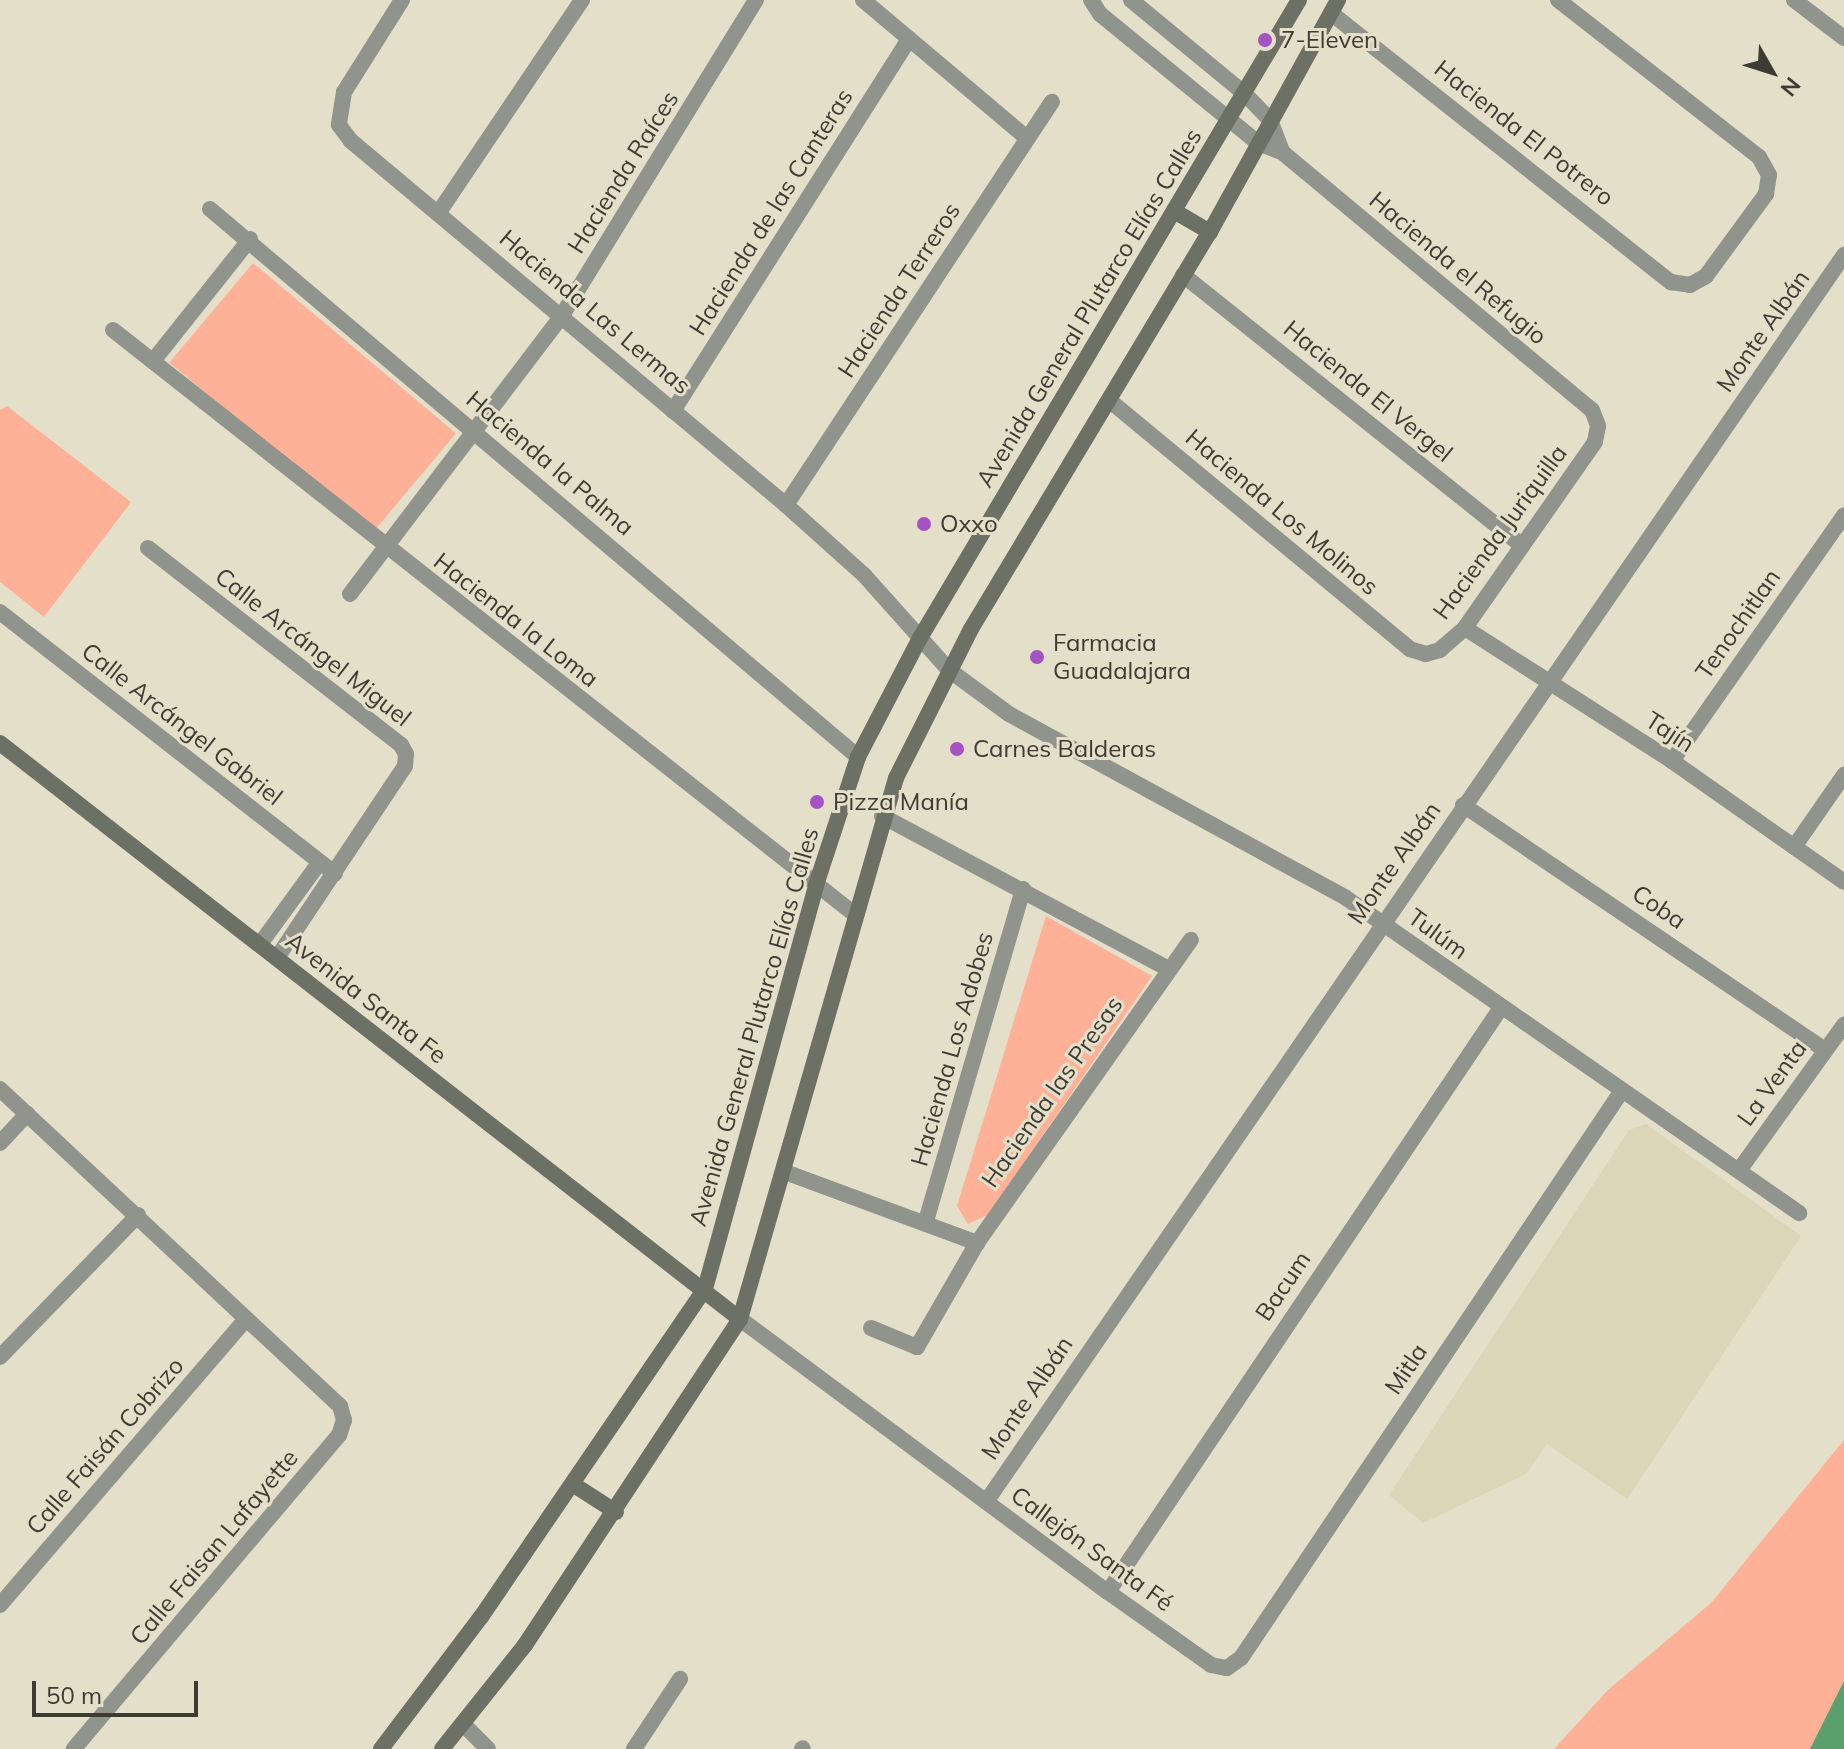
<!DOCTYPE html>
<html>
<head>
<meta charset="utf-8">
<style>
  body { margin:0 }
  #map { position:relative; width:1844px; height:1749px; overflow:hidden; background:#e4dfc9; font-family:Mulish,sans-serif }
  div>[style] { position:absolute }
  .built>* { inset:0; background:#dcd5b8 }
  .green>* { inset:0; background:#feb197; transform-origin:0 0 }
  .water>* { inset:0; background:#59a06c }
  .street>* { height:16px; margin:-8px; padding:0 8px; transform-origin:8px; border-radius:8px; background:#91948c }
  .secondary>* { height:16px; margin:-8px; padding:0 8px; transform-origin:8px; border-radius:8px; background:#6d7165 }
  .dots>* { width:22px; height:22px; translate:-50% -50%; box-sizing:border-box; border:4px solid #e4dfc9; border-radius:50% }
  span { translate:-50% -50%; white-space:nowrap; text-align:center; line-height:1.15; -webkit-text-stroke:6px #e4dfc9; paint-order:stroke }
  .poi-label { font-size:24px; color:#3d3b33 }
  .left { translate:0 -50%; text-align:left }
  .street-label { font-size:24px; color:#3d3b33 }
  .north { position:absolute; left:1732px; top:32px; width:80px; height:80px; -webkit-text-stroke:6px #e4dfc9; paint-order:stroke; rotate:129deg; font-size:22px; font-weight:700; line-height:32px; text-align:center; color:#3d3b33 }
  .north::after { content:''; display:block; margin:auto; width:28px; height:36px; background:#3d3b33; clip-path:polygon(50% 0,100% 100%,50% 72%,0 100%) }
  .scale { position:absolute; left:32px; top:1681px; width:166px; height:36px; box-sizing:border-box; border:4px solid #3d3b33; border-top:0; padding-left:10px; font-size:24px; line-height:28px; white-space:nowrap; color:#3d3b33; -webkit-text-stroke:6px #e4dfc9; paint-order:stroke }
</style>
</head>
<body>
<div id="map">
  <div class="built">
    <i style="clip-path:polygon(1646px 1124px,1801px 1236px,1627px 1499px,1547px 1444px,1526px 1474px,1423px 1523px,1389px 1495px,1629px 1130px)"></i>
  </div>
  <div class="green">
    <i style="left:253px;top:263px;width:265px;height:130px;rotate:40deg"></i>
    <i style="clip-path:polygon(7px 406px,131px 502px,44px 617px,0 582px,0 410px)"></i>
    <i style="clip-path:polygon(1046px 916px,1152px 976px,988px 1215px,968px 1224px,957px 1206px)"></i>
    <i style="clip-path:polygon(1844px 1440px,1844px 1749px,1554px 1749px,1608px 1690px,1711px 1603px)"></i>
  </div>
  <div class="water">
    <i style="clip-path:polygon(1844px 1681px,1844px 1749px,1810px 1749px)"></i>
  </div>
  <div class="street">
    <i style="left:402px;top:0;width:109px;rotate:122.2deg"></i>
    <i style="left:344px;top:92px;width:33px;rotate:99deg"></i>
    <i style="left:339px;top:125px;width:20px;rotate:53deg"></i>
    <i style="left:351px;top:141px;width:567px;rotate:39.92deg"></i>
    <i style="left:786px;top:505px;width:105px;rotate:41.9deg"></i>
    <i style="left:864px;top:575px;width:127px;rotate:48.2deg"></i>
    <i style="left:949px;top:670px;width:74px;rotate:36.3deg"></i>
    <i style="left:1009px;top:714px;width:384px;rotate:28.6deg"></i>
    <i style="left:1346px;top:898px;width:552px;rotate:34.81deg"></i>
    <i style="left:863px;top:0;width:214px;rotate:40.1deg"></i>
    <i style="left:1091px;top:0;width:17px;rotate:57deg"></i>
    <i style="left:1100px;top:14px;width:204px;rotate:39.2deg"></i>
    <i style="left:1258px;top:143px;width:26px;rotate:21deg"></i>
    <i style="left:1282px;top:152px;width:403px;rotate:39.8deg"></i>
    <i style="left:1592px;top:410px;width:17px;rotate:69deg"></i>
    <i style="left:1598px;top:426px;width:16px;rotate:101deg"></i>
    <i style="left:1595px;top:442px;width:227px;rotate:125deg"></i>
    <i style="left:1465px;top:628px;width:33px;rotate:139deg"></i>
    <i style="left:1440px;top:650px;width:15px;rotate:164deg"></i>
    <i style="left:1426px;top:654px;width:17px;rotate:-163deg"></i>
    <i style="left:1410px;top:649px;width:389px;rotate:-140.4deg"></i>
    <i style="left:1131px;top:0;width:146px;rotate:39.5deg"></i>
    <i style="left:1244px;top:93px;width:37px;rotate:46deg"></i>
    <i style="left:1270px;top:120px;width:34px;rotate:69deg"></i>
    <i style="left:1794px;top:0;width:63px;rotate:37.2deg"></i>
    <i style="left:1331px;top:13px;width:434px;rotate:38.4deg"></i>
    <i style="left:1671px;top:282px;width:19px;rotate:9deg"></i>
    <i style="left:1690px;top:285px;width:18px;rotate:-29deg"></i>
    <i style="left:1706px;top:276px;width:102px;rotate:-53.8deg"></i>
    <i style="left:1766px;top:194px;width:19px;rotate:-81deg"></i>
    <i style="left:1769px;top:175px;width:21px;rotate:-119deg"></i>
    <i style="left:1759px;top:157px;width:255px;rotate:-142deg"></i>
    <i style="left:210px;top:209px;width:849px;rotate:40.22deg"></i>
    <i style="left:439px;top:212px;width:256px;rotate:-56deg"></i>
    <i style="left:1183px;top:275px;width:433px;rotate:38.6deg"></i>
    <i style="left:113px;top:330px;width:942px;rotate:38.23deg"></i>
    <i style="left:153px;top:361px;width:156px;rotate:-51.5deg"></i>
    <i style="left:673px;top:411px;width:441px;rotate:-57.6deg"></i>
    <i style="left:786px;top:505px;width:483px;rotate:-56.6deg"></i>
    <i style="left:148px;top:548px;width:321px;rotate:37.9deg"></i>
    <i style="left:401px;top:745px;width:10px;rotate:61deg"></i>
    <i style="left:406px;top:754px;width:12px;rotate:95deg"></i>
    <i style="left:405px;top:766px;width:231px;rotate:123.7deg"></i>
    <i style="left:350px;top:594px;width:348px;rotate:-52.7deg"></i>
    <i style="left:561px;top:317px;width:372px;rotate:-58.4deg"></i>
    <i style="left:0;top:612px;width:425px;rotate:38deg"></i>
    <i style="left:1465px;top:628px;width:246px;rotate:32.7deg"></i>
    <i style="left:1672px;top:761px;width:210px;rotate:35.1deg"></i>
    <i style="left:1672px;top:761px;width:300px;rotate:-55deg"></i>
    <i style="left:1463px;top:805px;width:437px;rotate:34.1deg"></i>
    <i style="left:882px;top:816px;width:323px;rotate:28.1deg"></i>
    <i style="left:1794px;top:847px;width:88px;rotate:-55.2deg"></i>
    <i style="left:260px;top:944px;width:100px;rotate:-53.9deg"></i>
    <i style="left:0;top:1089px;width:465px;rotate:43deg"></i>
    <i style="left:340px;top:1406px;width:15px;rotate:74deg"></i>
    <i style="left:344px;top:1420px;width:16px;rotate:108deg"></i>
    <i style="left:339px;top:1435px;width:411px;rotate:130.2deg"></i>
    <i style="left:0;top:1143px;width:40px;rotate:-47deg"></i>
    <i style="left:1740px;top:1169px;width:178px;rotate:-54.2deg"></i>
    <i style="left:785px;top:1172px;width:205px;rotate:20.3deg"></i>
    <i style="left:926px;top:1221px;width:346px;rotate:-73.7deg"></i>
    <i style="left:740px;top:1319px;width:458px;rotate:36.6deg"></i>
    <i style="left:1108px;top:1592px;width:126px;rotate:35.3deg"></i>
    <i style="left:1211px;top:1665px;width:16px;rotate:11deg"></i>
    <i style="left:1227px;top:1668px;width:17px;rotate:-36deg"></i>
    <i style="left:1241px;top:1658px;width:682px;rotate:-56.12deg"></i>
    <i style="left:871px;top:1328px;width:50px;rotate:22.4deg"></i>
    <i style="left:917px;top:1347px;width:120px;rotate:-60deg"></i>
    <i style="left:977px;top:1243px;width:371px;rotate:-54.8deg"></i>
    <i style="left:0;top:1357px;width:198px;rotate:-45.8deg"></i>
    <i style="left:986px;top:1502px;width:1514px;rotate:-55.47deg"></i>
    <i style="left:1108px;top:1592px;width:703px;rotate:-56.08deg"></i>
    <i style="left:0;top:1605px;width:377px;rotate:-49.3deg"></i>
    <i style="left:463px;top:1724px;width:35px;rotate:45deg"></i>
    <i style="left:634px;top:1749px;width:84px;rotate:-56.7deg"></i>
    <i style="left:802px;top:1749px;width:1px;rotate:-45deg"></i>
  </div>
  <div class="secondary">
    <i style="left:1174px;top:211px;width:42px;rotate:30.3deg"></i>
    <i style="left:0;top:743px;width:938px;rotate:37.9deg"></i>
    <i style="left:574px;top:1485px;width:50px;rotate:32.7deg"></i>
    <i style="left:381px;top:1749px;width:166px;rotate:-52.9deg"></i>
    <i style="left:481px;top:1617px;width:397px;rotate:-55.7deg"></i>
    <i style="left:705px;top:1289px;width:419px;rotate:-74.6deg"></i>
    <i style="left:816px;top:885px;width:135px;rotate:-71.8deg"></i>
    <i style="left:858px;top:757px;width:134px;rotate:-62.5deg"></i>
    <i style="left:920px;top:638px;width:742px;rotate:-59.29deg"></i>
    <i style="left:442px;top:1749px;width:133px;rotate:-51.4deg"></i>
    <i style="left:525px;top:1645px;width:391px;rotate:-56.6deg"></i>
    <i style="left:740px;top:1319px;width:563px;rotate:-73.91deg"></i>
    <i style="left:896px;top:778px;width:167px;rotate:-63.3deg"></i>
    <i style="left:971px;top:629px;width:463px;rotate:-59deg"></i>
    <i style="left:1210px;top:232px;width:265px;rotate:-61.1deg"></i>
  </div>
  <div class="dots">
    <i style="left:1265px;top:40px;background:#a553c3"></i>
    <i style="left:924px;top:524px;background:#a553c3"></i>
    <i style="left:1037px;top:657px;background:#a553c3"></i>
    <i style="left:957px;top:749px;background:#a553c3"></i>
    <i style="left:817px;top:802px;background:#a553c3"></i>
  </div>
  <div class="poi-label">
    <span class="left" style="left:1281px;top:40px">7-Eleven</span>
    <span class="left" style="left:940px;top:524px">Oxxo</span>
    <span class="left" style="left:1053px;top:657px">Farmacia<br>Guadalajara</span>
    <span class="left" style="left:973px;top:749px">Carnes Balderas</span>
    <span class="left" style="left:833px;top:802px">Pizza Manía</span>
  </div>
  <div class="street-label">
    <span style="left:1524px;top:133px;rotate:38deg">Hacienda El Potrero</span>
    <span style="left:623px;top:172px;rotate:-58deg">Hacienda Raíces</span>
    <span style="left:771px;top:212px;rotate:-58deg">Hacienda de las Canteras</span>
    <span style="left:1458px;top:268px;rotate:40deg">Hacienda el Refugio</span>
    <span style="left:899px;top:290px;rotate:-57deg">Hacienda Terreros</span>
    <span style="left:1089px;top:308px;rotate:-59deg">Avenida General Plutarco Elías Calles</span>
    <span style="left:595px;top:312px;rotate:40deg">Hacienda Las Lermas</span>
    <span style="left:1763px;top:331px;rotate:-55deg">Monte Albán</span>
    <span style="left:1368px;top:391px;rotate:39deg">Hacienda El Vergel</span>
    <span style="left:550px;top:463px;rotate:40deg">Hacienda la Palma</span>
    <span style="left:1282px;top:512px;rotate:40deg">Hacienda Los Molinos</span>
    <span style="left:1500px;top:532px;rotate:-54deg">Hacienda Juriquilla</span>
    <span style="left:516px;top:620px;rotate:38deg">Hacienda la Loma</span>
    <span style="left:1738px;top:624px;rotate:-55deg">Tenochitlan</span>
    <span style="left:313px;top:647px;rotate:38deg">Calle Arcángel Miguel</span>
    <span style="left:182px;top:724px;rotate:38deg">Calle Arcángel Gabriel</span>
    <span style="left:1670px;top:732px;rotate:33deg">Tajín</span>
    <span style="left:1394px;top:863px;rotate:-55deg">Monte Albán</span>
    <span style="left:1659px;top:907px;rotate:34deg">Coba</span>
    <span style="left:1438px;top:934px;rotate:36deg">Tulúm</span>
    <span style="left:366px;top:998px;rotate:38deg">Avenida Santa Fe</span>
    <span style="left:754px;top:1027px;rotate:-74deg">Avenida General Plutarco Elías Calles</span>
    <span style="left:952px;top:1049px;rotate:-74deg">Hacienda Los Adobes</span>
    <span style="left:1772px;top:1083px;rotate:-54deg">La Venta</span>
    <span style="left:1052px;top:1092px;rotate:-55deg">Hacienda las Presas</span>
    <span style="left:1283px;top:1286px;rotate:-56deg">Bacum</span>
    <span style="left:1406px;top:1369px;rotate:-56deg">Mitla</span>
    <span style="left:1027px;top:1398px;rotate:-56deg">Monte Albán</span>
    <span style="left:105px;top:1446px;rotate:-49deg">Calle Faisán Cobrizo</span>
    <span style="left:214px;top:1547px;rotate:-50deg">Calle Faisan Lafayette</span>
    <span style="left:1092px;top:1549px;rotate:36deg">Callejón Santa Fé</span>
  </div>
  <div class="north">N</div>
  <div class="scale">50 m</div>
</div>
</body>
</html>
